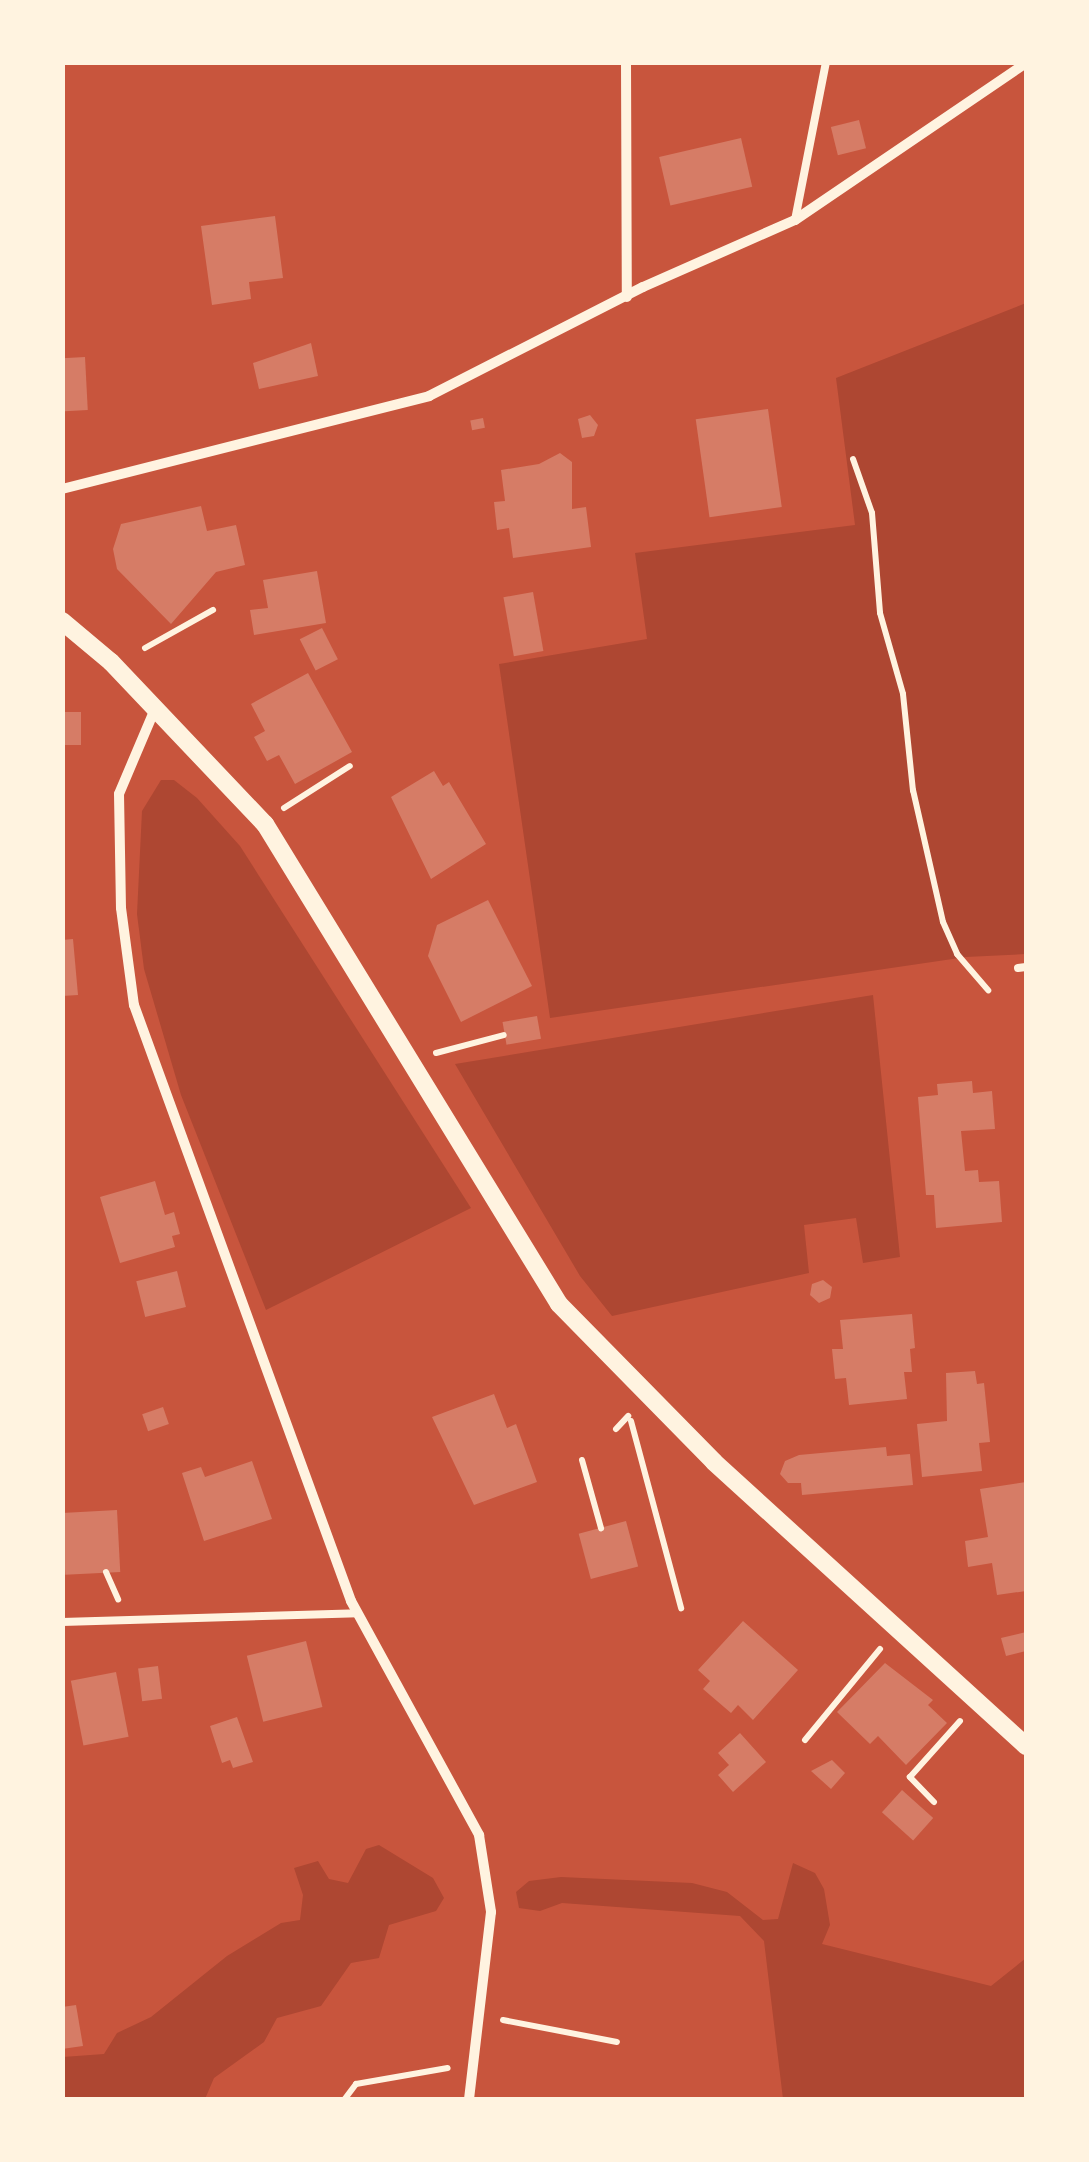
<!DOCTYPE html>
<html>
<head>
<meta charset="utf-8">
<style>
  body { margin:0 }
  #map { position:relative; width:1089px; height:2162px; overflow:hidden; background:#c8553d; font-family:Roboto,sans-serif }
  div>[style] { position:absolute }
  .green>* { inset:0; background:#ae4732 }
  .building>* { inset:0; background:#d67c66; transform-origin:0 0 }
  .path>* { height:6px; margin:-3px; padding:0 3px; transform-origin:3px; border-radius:3px; background:#fff3e0 }
  .service>* { height:8px; margin:-4px; padding:0 4px; transform-origin:4px; border-radius:4px; background:#fff3e0 }
  .minor>* { height:10px; margin:-5px; padding:0 5px; transform-origin:5px; border-radius:5px; background:#fff3e0 }
  .tertiary>* { height:18px; margin:-9px; padding:0 9px; transform-origin:9px; border-radius:9px; background:#fff3e0 }
  span { translate:-50% -50%; white-space:nowrap; text-align:center; line-height:1.15; -webkit-text-stroke:8px #fff3e0; paint-order:stroke }
  .frame { position:absolute; inset:0; border:65px solid #fff3e0; pointer-events:none }
</style>
</head>
<body>
<div id="map">
  <div class="green">
    <i style="clip-path:polygon(1026px 303px,1026px 954px,966px 957px,550px 1018px,499px 664px,647px 639px,635px 553px,855px 525px,836px 378px)"></i>
    <i style="clip-path:polygon(161px 780px,174px 780px,197px 798px,240px 846px,471px 1208px,266px 1310px,181px 1095px,144px 969px,137px 914px,142px 811px)"></i>
    <i style="clip-path:polygon(873px 995px,900px 1257px,863px 1263px,856px 1218px,804px 1225px,809px 1273px,612px 1316px,580px 1276px,455px 1064px)"></i>
    <i style="clip-path:polygon(379px 1845px,433px 1878px,444px 1898px,436px 1911px,389px 1925px,379px 1958px,351px 1963px,321px 2006px,277px 2018px,264px 2042px,214px 2078px,205px 2099px,63px 2099px,63px 2057px,104px 2054px,117px 2033px,151px 2017px,227px 1956px,281px 1923px,300px 1920px,303px 1895px,294px 1868px,318px 1861px,329px 1879px,348px 1883px,366px 1849px)"></i>
    <i style="clip-path:polygon(793px 1863px,815px 1873px,824px 1889px,830px 1925px,822px 1944px,991px 1986px,1026px 1958px,1026px 2099px,783px 2099px,764px 1941px,740px 1916px,562px 1903px,540px 1911px,519px 1908px,516px 1892px,529px 1881px,561px 1877px,692px 1883px,727px 1892px,763px 1920px,778px 1919px)"></i>
  </div>
  <div class="building">
    <i style="left:859px;top:120px;width:29px;height:29px;rotate:76deg"></i>
    <i style="left:741px;top:138px;width:50px;height:84px;rotate:77deg"></i>
    <i style="clip-path:polygon(275px 216px,283px 278px,249px 282px,251px 299px,212px 305px,201px 226px)"></i>
    <i style="clip-path:polygon(311px 343px,318px 376px,259px 389px,253px 363px)"></i>
    <i style="left:85px;top:357px;width:53px;height:23px;rotate:87deg"></i>
    <i style="left:768px;top:409px;width:99px;height:73px;rotate:82deg"></i>
    <i style="clip-path:polygon(590px 415px,598px 425px,594px 436px,582px 438px,578px 419px)"></i>
    <i style="left:483px;top:418px;width:10px;height:13px;rotate:79deg"></i>
    <i style="clip-path:polygon(560px 453px,572px 462px,572px 509px,586px 507px,591px 547px,513px 558px,509px 528px,497px 530px,494px 502px,505px 501px,501px 470px,539px 464px)"></i>
    <i style="clip-path:polygon(201px 506px,207px 531px,236px 525px,245px 565px,216px 572px,171px 624px,117px 569px,113px 549px,121px 524px)"></i>
    <i style="clip-path:polygon(317px 571px,326px 623px,254px 635px,250px 610px,268px 608px,263px 580px)"></i>
    <i style="left:533px;top:592px;width:60px;height:30px;rotate:80deg"></i>
    <i style="left:322px;top:628px;width:35px;height:25px;rotate:63deg"></i>
    <i style="clip-path:polygon(308px 673px,352px 752px,295px 784px,279px 755px,267px 761px,254px 737px,265px 731px,251px 704px)"></i>
    <i style="left:62px;top:712px;width:19px;height:33px"></i>
    <i style="clip-path:polygon(434px 771px,443px 786px,449px 782px,486px 844px,431px 879px,391px 797px)"></i>
    <i style="clip-path:polygon(488px 900px,532px 986px,461px 1022px,428px 956px,437px 925px)"></i>
    <i style="clip-path:polygon(73px 939px,78px 995px,62px 996px,62px 940px)"></i>
    <i style="left:537px;top:1016px;width:23px;height:35px;rotate:80deg"></i>
    <i style="clip-path:polygon(972px 1081px,973px 1093px,992px 1091px,995px 1129px,961px 1131px,965px 1171px,978px 1170px,979px 1182px,999px 1181px,1002px 1222px,936px 1228px,934px 1195px,926px 1195px,918px 1097px,938px 1095px,937px 1084px)"></i>
    <i style="clip-path:polygon(155px 1181px,165px 1215px,174px 1212px,180px 1234px,172px 1236px,175px 1247px,120px 1263px,100px 1197px)"></i>
    <i style="left:177px;top:1271px;width:37px;height:42px;rotate:76deg"></i>
    <i style="clip-path:polygon(823px 1280px,832px 1287px,830px 1298px,819px 1303px,810px 1295px,812px 1284px)"></i>
    <i style="clip-path:polygon(912px 1314px,915px 1348px,910px 1349px,912px 1372px,904px 1372px,907px 1399px,849px 1405px,846px 1378px,835px 1379px,832px 1349px,843px 1349px,840px 1320px)"></i>
    <i style="clip-path:polygon(975px 1371px,977px 1384px,984px 1383px,990px 1442px,979px 1443px,982px 1471px,922px 1477px,917px 1424px,947px 1421px,946px 1373px)"></i>
    <i style="clip-path:polygon(494px 1394px,507px 1428px,516px 1424px,537px 1482px,474px 1505px,432px 1417px)"></i>
    <i style="left:163px;top:1407px;width:18px;height:22px;rotate:71deg"></i>
    <i style="clip-path:polygon(886px 1447px,887px 1456px,910px 1454px,913px 1485px,802px 1495px,801px 1483px,788px 1483px,780px 1474px,785px 1461px,799px 1455px)"></i>
    <i style="clip-path:polygon(252px 1461px,272px 1519px,204px 1541px,182px 1473px,201px 1467px,205px 1477px)"></i>
    <i style="clip-path:polygon(1026px 1482px,1026px 1591px,997px 1595px,992px 1563px,968px 1567px,965px 1541px,988px 1537px,980px 1489px)"></i>
    <i style="left:117px;top:1510px;width:62px;height:55px;rotate:87deg"></i>
    <i style="left:626px;top:1521px;width:47px;height:49px;rotate:75deg"></i>
    <i style="clip-path:polygon(743px 1621px,798px 1670px,753px 1720px,738px 1705px,731px 1713px,703px 1689px,710px 1681px,698px 1670px)"></i>
    <i style="clip-path:polygon(1026px 1632px,1026px 1651px,1006px 1656px,1001px 1638px)"></i>
    <i style="left:306px;top:1641px;width:68px;height:61px;rotate:76deg"></i>
    <i style="clip-path:polygon(885px 1663px,933px 1700px,928px 1705px,947px 1723px,906px 1765px,878px 1736px,870px 1744px,837px 1712px)"></i>
    <i style="left:158px;top:1666px;width:33px;height:20px;rotate:83deg"></i>
    <i style="left:116px;top:1672px;width:66px;height:46px;rotate:79deg"></i>
    <i style="clip-path:polygon(237px 1717px,253px 1762px,233px 1768px,230px 1760px,222px 1763px,210px 1726px)"></i>
    <i style="clip-path:polygon(740px 1733px,766px 1762px,733px 1792px,718px 1775px,729px 1765px,718px 1753px)"></i>
    <i style="clip-path:polygon(832px 1760px,845px 1773px,831px 1789px,811px 1771px)"></i>
    <i style="left:902px;top:1790px;width:42px;height:30px;rotate:42deg"></i>
    <i style="clip-path:polygon(76px 2005px,83px 2046px,62px 2049px,62px 2007px)"></i>
  </div>
  <div class="path">
    <i style="left:853px;top:459px;width:57px;rotate:70.6deg"></i>
    <i style="left:872px;top:513px;width:100px;rotate:85.4deg"></i>
    <i style="left:880px;top:613px;width:84px;rotate:74.1deg"></i>
    <i style="left:903px;top:694px;width:97px;rotate:84.1deg"></i>
    <i style="left:913px;top:790px;width:135px;rotate:77.2deg"></i>
    <i style="left:943px;top:922px;width:35px;rotate:66deg"></i>
    <i style="left:957px;top:954px;width:48px;rotate:49.3deg"></i>
    <i style="left:145px;top:648px;width:78px;rotate:-29.2deg"></i>
    <i style="left:284px;top:808px;width:78px;rotate:-32.5deg"></i>
    <i style="left:436px;top:1053px;width:70px;rotate:-14.8deg"></i>
    <i style="left:631px;top:1421px;width:194px;rotate:75deg"></i>
    <i style="left:616px;top:1429px;width:18px;rotate:-47deg"></i>
    <i style="left:582px;top:1460px;width:71px;rotate:74.4deg"></i>
    <i style="left:106px;top:1572px;width:30px;rotate:66deg"></i>
    <i style="left:805px;top:1740px;width:118px;rotate:-50.5deg"></i>
    <i style="left:934px;top:1802px;width:35px;rotate:-134deg"></i>
    <i style="left:910px;top:1777px;width:75px;rotate:-48.2deg"></i>
    <i style="left:503px;top:2020px;width:116px;rotate:10.9deg"></i>
    <i style="left:344px;top:2100px;width:20px;rotate:-53deg"></i>
    <i style="left:356px;top:2084px;width:93px;rotate:-9.9deg"></i>
  </div>
  <div class="service">
    <i style="left:795px;top:220px;width:161px;rotate:-78.9deg"></i>
    <i style="left:1018px;top:968px;width:8px;rotate:-7deg"></i>
    <i style="left:62px;top:1622px;width:296px;rotate:-1.7deg"></i>
  </div>
  <div class="minor">
    <i style="left:626px;top:62px;width:235px;rotate:89.8deg"></i>
    <i style="left:62px;top:489px;width:379px;rotate:-14.2deg"></i>
    <i style="left:429px;top:396px;width:240px;rotate:-27deg"></i>
    <i style="left:643px;top:287px;width:166px;rotate:-23.8deg"></i>
    <i style="left:795px;top:220px;width:279px;rotate:-34.2deg"></i>
    <i style="left:155px;top:709px;width:92px;rotate:113deg"></i>
    <i style="left:119px;top:794px;width:114px;rotate:89deg"></i>
    <i style="left:121px;top:908px;width:98px;rotate:82.4deg"></i>
    <i style="left:134px;top:1005px;width:634px;rotate:69.99deg"></i>
    <i style="left:351px;top:1601px;width:267px;rotate:61.3deg"></i>
    <i style="left:479px;top:1835px;width:78px;rotate:81.1deg"></i>
    <i style="left:491px;top:1912px;width:189px;rotate:96.7deg"></i>
  </div>
  <div class="tertiary">
    <i style="left:62px;top:621px;width:64px;rotate:39.9deg"></i>
    <i style="left:111px;top:662px;width:224px;rotate:46.5deg"></i>
    <i style="left:265px;top:824px;width:563px;rotate:58.51deg"></i>
    <i style="left:559px;top:1304px;width:221px;rotate:45.5deg"></i>
    <i style="left:714px;top:1462px;width:422px;rotate:42.3deg"></i>
  </div>
  <div class="frame"></div>
</div>
</body>
</html>
